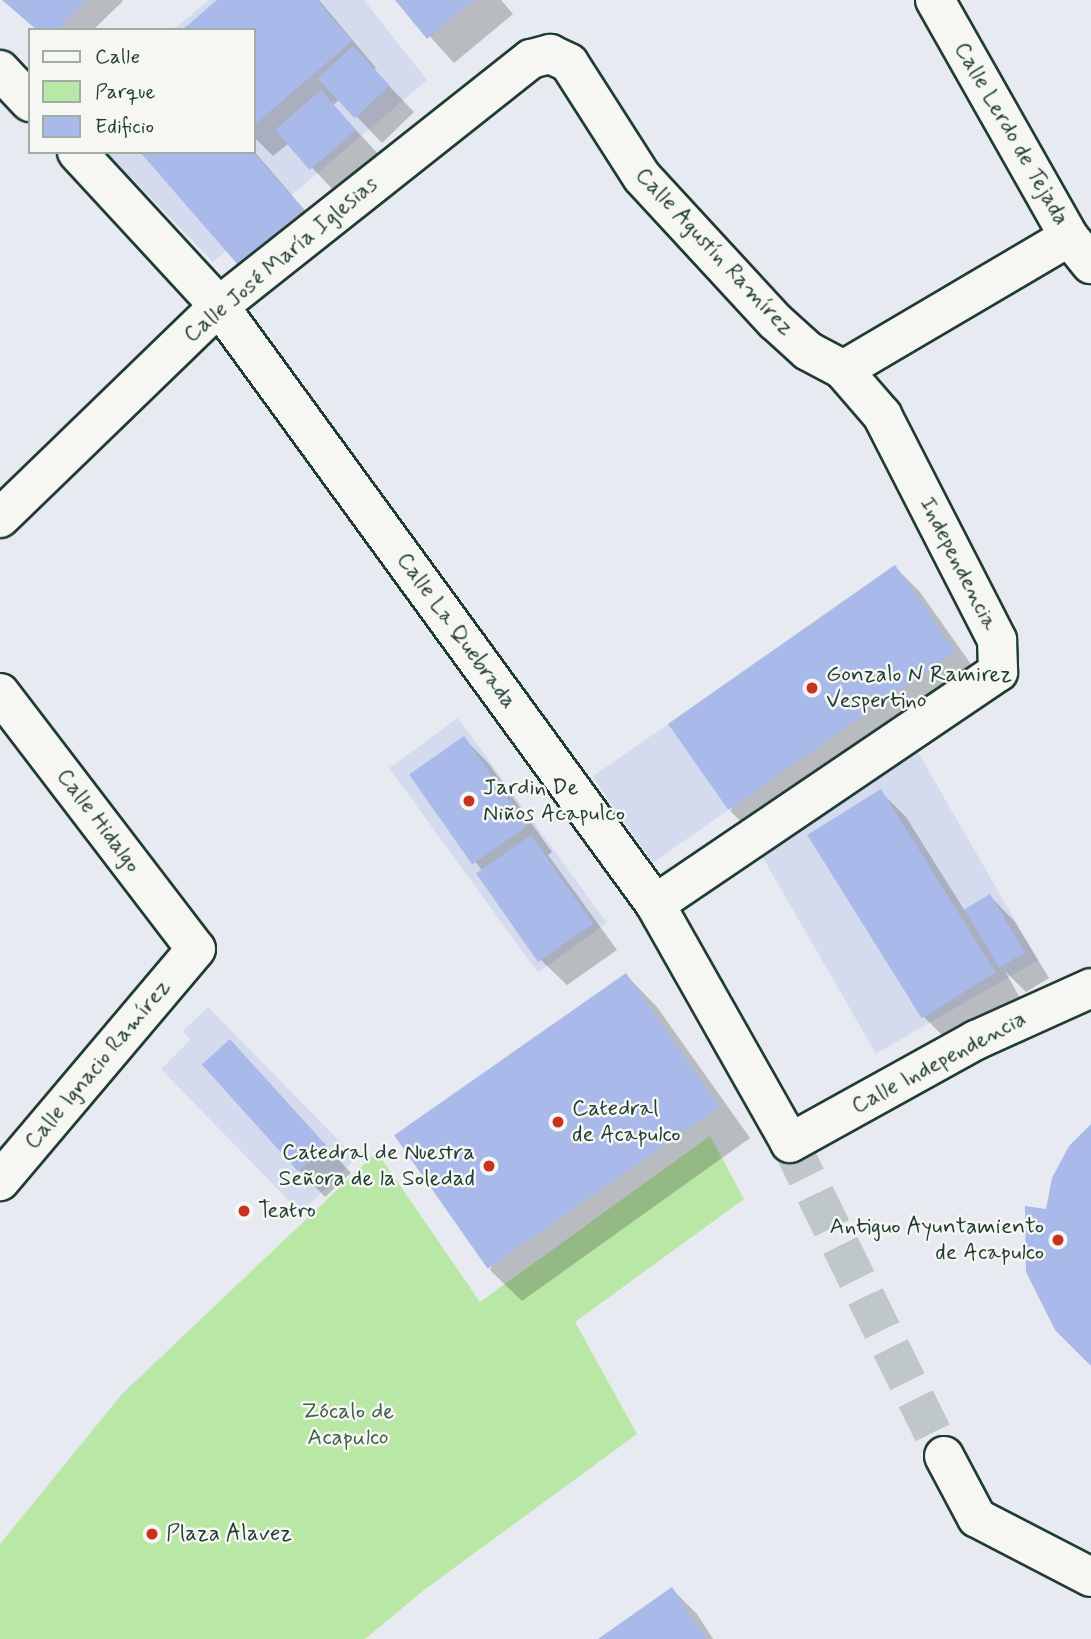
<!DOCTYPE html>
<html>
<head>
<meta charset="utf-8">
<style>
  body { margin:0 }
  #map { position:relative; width:1091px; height:1639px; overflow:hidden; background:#e7eaf0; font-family:Mynerve,sans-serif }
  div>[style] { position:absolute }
  .built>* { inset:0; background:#d4dbee; transform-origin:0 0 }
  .green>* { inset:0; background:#b9e8a6 }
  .shadow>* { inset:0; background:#0003 }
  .building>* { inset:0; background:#a9b9e9; transform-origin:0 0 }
  .minor-tunnel>* { height:38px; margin-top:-19px; transform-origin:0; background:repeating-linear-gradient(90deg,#bfc7ca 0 38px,transparent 0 57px) }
  .roads { filter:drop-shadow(2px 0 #1f3d34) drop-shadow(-2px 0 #1f3d34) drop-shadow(0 2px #1f3d34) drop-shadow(0 -2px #1f3d34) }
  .minor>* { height:38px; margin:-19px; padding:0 19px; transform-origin:19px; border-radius:19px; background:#f6f6f2 }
  .dots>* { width:19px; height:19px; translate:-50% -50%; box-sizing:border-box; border:4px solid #f6f6f2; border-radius:50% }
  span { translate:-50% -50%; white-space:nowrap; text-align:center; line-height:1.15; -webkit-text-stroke:5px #f6f6f2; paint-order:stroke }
  .street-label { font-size:23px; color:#1f3d34 }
  .poi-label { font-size:23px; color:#1f3d34 }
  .left { translate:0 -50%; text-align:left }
  .right { translate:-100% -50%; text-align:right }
  .park-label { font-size:23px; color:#3e5f4b }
  .legend { position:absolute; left:28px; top:28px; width:228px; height:126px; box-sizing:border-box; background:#f6f6f2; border:2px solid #a0aca6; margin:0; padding:9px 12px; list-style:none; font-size:21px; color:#1f3d34 }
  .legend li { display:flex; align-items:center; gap:14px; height:35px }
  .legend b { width:35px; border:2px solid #a0aca6 }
</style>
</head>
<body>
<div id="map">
  <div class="built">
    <i style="clip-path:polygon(209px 0,364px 0,427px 80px,213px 262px,106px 152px,254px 152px,254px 30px,173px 30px)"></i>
    <i style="left:895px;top:565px;width:105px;height:369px;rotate:55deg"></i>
    <i style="left:458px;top:718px;width:253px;height:85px;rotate:54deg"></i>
    <i style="left:912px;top:742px;width:252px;height:187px;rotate:60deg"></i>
    <i style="clip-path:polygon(208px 1007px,356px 1158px,301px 1213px,161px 1069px,190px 1040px,183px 1031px)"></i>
  </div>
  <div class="green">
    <i style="clip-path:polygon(710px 1136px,744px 1199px,575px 1322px,637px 1434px,424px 1590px,365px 1639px,0 1639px,0 1544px,122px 1394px,377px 1152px,480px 1302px)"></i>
  </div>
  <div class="shadow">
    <i style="clip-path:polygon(4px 0,122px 0,123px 1px,93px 30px,37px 30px)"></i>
    <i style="clip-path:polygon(219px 0,319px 0,376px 68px,374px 70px,414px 112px,382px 143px,340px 99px,333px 105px,380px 156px,337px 194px,289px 143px,273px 156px,254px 137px,254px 30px)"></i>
    <i style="clip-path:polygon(397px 0,501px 0,513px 14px,454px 63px)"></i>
    <i style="clip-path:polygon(254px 151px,327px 236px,266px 290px,142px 152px)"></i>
    <i style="clip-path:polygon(895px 567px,920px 592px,980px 677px,756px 836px,730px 811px)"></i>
    <i style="clip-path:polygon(464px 738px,489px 764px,552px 852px,548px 855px,617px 950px,567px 985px,541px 960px,483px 872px,412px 776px)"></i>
    <i style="clip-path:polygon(881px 792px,906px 817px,965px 911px,990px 896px,1015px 922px,1049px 978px,1026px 992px,1005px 971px,1020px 998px,950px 1043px,924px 1017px,811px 836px)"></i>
    <i style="clip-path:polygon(626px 975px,657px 1007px,750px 1138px,522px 1301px,490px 1270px)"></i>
    <i style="clip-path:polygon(255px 1067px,351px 1173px,325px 1197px,300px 1171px)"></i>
    <i style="clip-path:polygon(672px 1589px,697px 1614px,713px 1639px,601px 1639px)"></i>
  </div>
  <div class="building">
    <i style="clip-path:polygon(2px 0,88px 0,57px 30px,37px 30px)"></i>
    <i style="clip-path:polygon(217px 0,317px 0,352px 41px,254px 125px,254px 30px,182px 30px)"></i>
    <i style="clip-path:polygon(395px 0,474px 0,427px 39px)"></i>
    <i style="left:353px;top:46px;width:54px;height:48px;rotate:47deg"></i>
    <i style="left:321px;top:90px;width:53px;height:61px;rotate:49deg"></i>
    <i style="clip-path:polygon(140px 152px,253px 152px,303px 209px,239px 266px)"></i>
    <i style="left:895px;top:565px;width:105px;height:277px;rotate:55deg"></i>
    <i style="left:464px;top:736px;width:110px;height:67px;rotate:55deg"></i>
    <i style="left:881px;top:789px;width:216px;height:87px;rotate:58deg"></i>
    <i style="left:531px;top:835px;width:108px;height:67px;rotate:55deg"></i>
    <i style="left:990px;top:894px;width:68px;height:30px;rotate:59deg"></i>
    <i style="left:626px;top:973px;width:163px;height:283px;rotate:55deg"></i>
    <i style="left:230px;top:1039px;width:144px;height:38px;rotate:48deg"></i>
    <i style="clip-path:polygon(1091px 1124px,1091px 1366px,1055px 1330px,1026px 1272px,1025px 1206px,1046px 1209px,1052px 1178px,1069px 1146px)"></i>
    <i style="clip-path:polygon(672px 1587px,706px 1639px,598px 1639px)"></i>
  </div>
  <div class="minor-tunnel">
    <i style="left:790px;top:1143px;width:349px;rotate:63.8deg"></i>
  </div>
  <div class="roads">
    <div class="minor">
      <i style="left:935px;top:0;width:272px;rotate:60.5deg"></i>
      <i style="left:1069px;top:237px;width:35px;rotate:51deg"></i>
      <i style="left:0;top:70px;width:44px;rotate:46.8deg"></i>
      <i style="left:77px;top:152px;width:209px;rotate:47.3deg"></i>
      <i style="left:219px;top:306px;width:740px;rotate:53.9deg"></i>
      <i style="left:655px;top:904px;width:274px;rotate:60.5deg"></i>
      <i style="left:790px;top:1143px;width:213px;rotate:-29deg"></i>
      <i style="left:976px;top:1040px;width:126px;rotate:-24.3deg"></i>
      <i style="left:843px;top:370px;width:262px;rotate:-30.5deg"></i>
      <i style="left:0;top:518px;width:305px;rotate:-44.1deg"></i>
      <i style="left:219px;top:306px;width:398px;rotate:-38.4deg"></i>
      <i style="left:531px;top:59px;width:20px;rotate:-15deg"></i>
      <i style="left:550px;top:54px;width:21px;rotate:25deg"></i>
      <i style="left:569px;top:63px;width:135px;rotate:57.4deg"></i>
      <i style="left:642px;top:177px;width:197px;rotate:47.3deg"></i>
      <i style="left:776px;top:322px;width:43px;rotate:42.2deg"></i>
      <i style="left:808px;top:351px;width:40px;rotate:28deg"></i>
      <i style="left:843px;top:370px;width:60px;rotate:49.1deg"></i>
      <i style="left:882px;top:415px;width:253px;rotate:62.9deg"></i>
      <i style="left:997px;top:640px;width:32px;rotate:88deg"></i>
      <i style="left:998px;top:672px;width:414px;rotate:145.9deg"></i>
      <i style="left:0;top:693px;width:322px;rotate:52.6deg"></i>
      <i style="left:196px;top:949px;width:304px;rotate:130.2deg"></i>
      <i style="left:944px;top:1456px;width:70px;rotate:62deg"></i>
      <i style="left:977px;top:1518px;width:128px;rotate:27.4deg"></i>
    </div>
  </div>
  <div class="dots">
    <i style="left:812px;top:688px;background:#c8321e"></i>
    <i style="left:469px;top:801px;background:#c8321e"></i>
    <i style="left:558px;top:1122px;background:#c8321e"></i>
    <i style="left:489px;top:1166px;background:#c8321e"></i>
    <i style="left:244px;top:1211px;background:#c8321e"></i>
    <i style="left:1058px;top:1240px;background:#c8321e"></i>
    <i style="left:152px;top:1534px;background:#c8321e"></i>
  </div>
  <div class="street-label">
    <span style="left:1011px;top:134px;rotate:60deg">Calle Lerdo de Tejada</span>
    <span style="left:714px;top:252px;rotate:47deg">Calle Agustín Ramírez</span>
    <span style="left:281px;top:260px;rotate:-40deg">Calle José María Iglesias</span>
    <span style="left:958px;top:564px;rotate:63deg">Independencia</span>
    <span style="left:456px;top:631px;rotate:54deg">Calle La Quebrada</span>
    <span style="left:98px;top:821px;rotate:53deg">Calle Hidalgo</span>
    <span style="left:939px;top:1063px;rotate:-28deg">Calle Independencia</span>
    <span style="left:98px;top:1065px;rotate:-50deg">Calle Ignacio Ramírez</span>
  </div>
  <div class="poi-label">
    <span class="left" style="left:826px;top:688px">Gonzalo N Ramirez<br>Vespertino</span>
    <span class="left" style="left:483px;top:801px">Jardin De<br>Niños Acapulco</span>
    <span class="left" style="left:572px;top:1122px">Catedral<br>de Acapulco</span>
    <span class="right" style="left:475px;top:1166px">Catedral de Nuestra<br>Señora de la Soledad</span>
    <span class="left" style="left:258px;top:1211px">Teatro</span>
    <span class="right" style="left:1044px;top:1240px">Antiguo Ayuntamiento<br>de Acapulco</span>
    <span class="left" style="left:166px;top:1534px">Plaza Alavez</span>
  </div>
  <div class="park-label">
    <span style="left:348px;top:1425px">Zócalo de<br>Acapulco</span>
  </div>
  <ul class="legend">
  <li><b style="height:9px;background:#f6f6f2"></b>Calle</li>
  <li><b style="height:19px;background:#b9e8a6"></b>Parque</li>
  <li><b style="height:19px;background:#a9b9e9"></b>Edificio</li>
  </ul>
</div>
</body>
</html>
